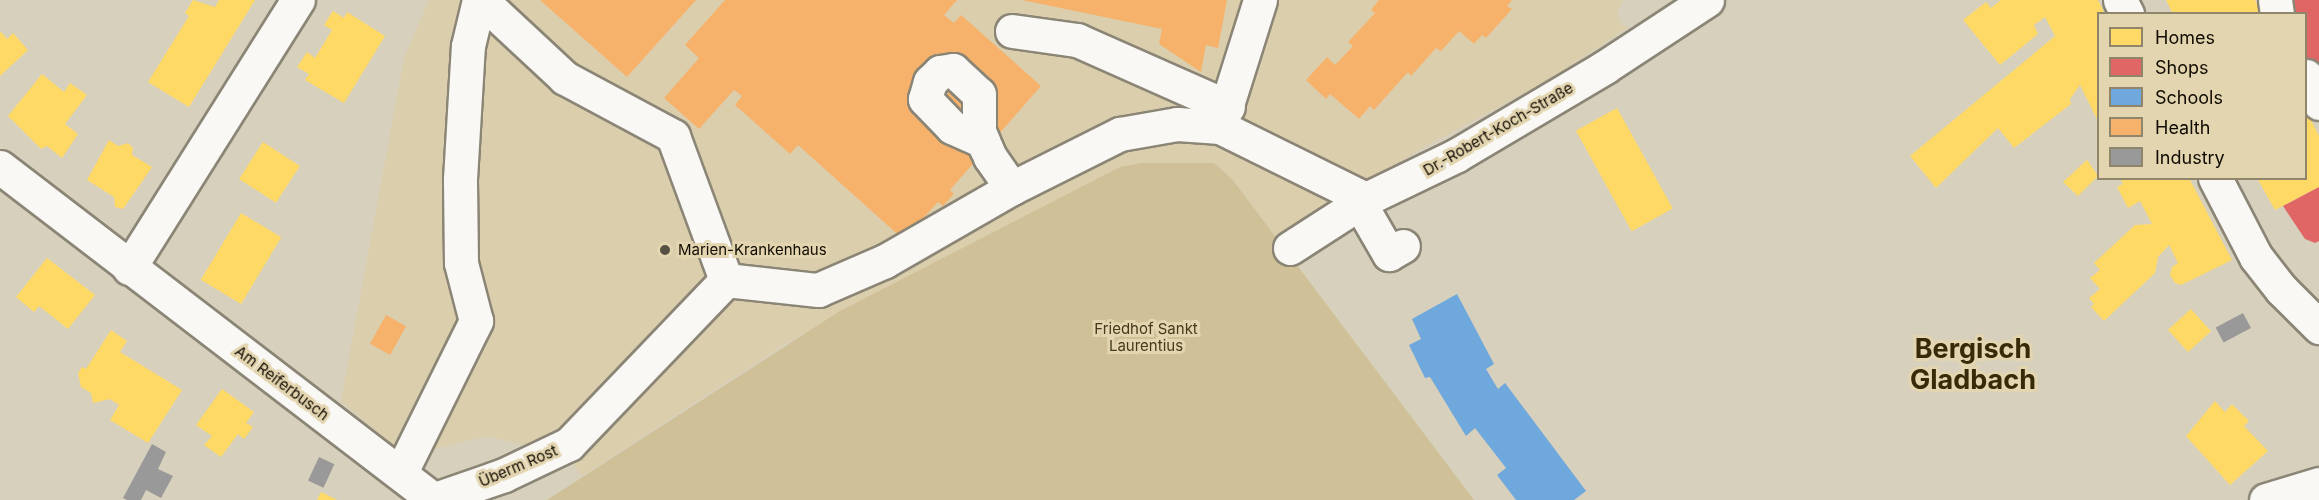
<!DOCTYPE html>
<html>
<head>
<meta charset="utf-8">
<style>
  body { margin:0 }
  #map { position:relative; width:2319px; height:500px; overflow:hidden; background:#d7d0bc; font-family:Inter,sans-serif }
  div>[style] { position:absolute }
  .built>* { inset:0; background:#dbcead }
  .green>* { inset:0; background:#cfc098 }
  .homes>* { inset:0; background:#ffd966; transform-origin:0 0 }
  .shops>* { inset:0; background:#e06666 }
  .schools>* { inset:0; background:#6fa8dc }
  .health>* { inset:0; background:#f6b26b; transform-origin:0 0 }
  .industry>* { inset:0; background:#999; transform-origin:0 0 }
  .roads { filter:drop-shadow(2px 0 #8b8576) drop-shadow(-2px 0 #8b8576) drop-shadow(0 2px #8b8576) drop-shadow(0 -2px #8b8576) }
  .minor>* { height:33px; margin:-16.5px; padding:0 16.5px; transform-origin:16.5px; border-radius:16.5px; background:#f9f8f5 }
  .dots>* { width:16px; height:16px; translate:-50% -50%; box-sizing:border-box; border:3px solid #e3d5b0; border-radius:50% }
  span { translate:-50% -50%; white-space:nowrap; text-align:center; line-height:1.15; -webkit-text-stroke:6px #e3d5b0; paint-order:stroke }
  .street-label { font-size:15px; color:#110c02 }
  .poi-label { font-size:15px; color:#110c02 }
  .left { translate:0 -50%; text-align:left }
  .park-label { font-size:15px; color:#44391a }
  .town-label { font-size:27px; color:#362a09; font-weight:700 }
  .legend { position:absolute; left:2097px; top:12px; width:210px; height:168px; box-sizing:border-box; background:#e3d5b0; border:2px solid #8f856a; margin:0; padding:8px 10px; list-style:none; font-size:18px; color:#110c02 }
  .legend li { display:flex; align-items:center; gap:12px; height:30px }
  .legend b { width:30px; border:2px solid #8f856a }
</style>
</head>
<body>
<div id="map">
  <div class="built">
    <i style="clip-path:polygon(429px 0,1624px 0,1617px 12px,1621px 25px,1629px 27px,1545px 82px,1426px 146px,1276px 237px,1232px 179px,1214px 163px,1141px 163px,1120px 167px,785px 344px,582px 476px,568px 456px,487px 436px,406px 456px,341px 401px,404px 58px)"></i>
  </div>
  <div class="green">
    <i style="clip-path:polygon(1141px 163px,1214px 163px,1232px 179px,1474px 500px,547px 500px,840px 311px,1120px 167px)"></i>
  </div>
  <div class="homes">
    <i style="clip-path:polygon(193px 0,215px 7px,219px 0,255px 0,189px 107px,148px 82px,189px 16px,185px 13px)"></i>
    <i style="clip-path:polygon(2001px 0,2098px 0,2105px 14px,2098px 14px,2098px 121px,2080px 85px,2070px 99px,2071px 104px,2014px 148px,1998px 128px,1936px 188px,1910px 156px,2055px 36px,2045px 17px,2034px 25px,2038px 34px,2000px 65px,1963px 20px,1986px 2px,1991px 8px)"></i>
    <i style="clip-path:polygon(2166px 0,2255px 0,2260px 9px,2256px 14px,2173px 14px)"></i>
    <i style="clip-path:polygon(333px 11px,344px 18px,347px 12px,385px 36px,344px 103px,305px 80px,309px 74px,297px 67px,307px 52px,315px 58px,332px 30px,324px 25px)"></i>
    <i style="clip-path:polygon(0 31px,7px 39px,13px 33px,28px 50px,0 76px)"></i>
    <i style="clip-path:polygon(42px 74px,64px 92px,70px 83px,87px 95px,65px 124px,78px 134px,62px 158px,47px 146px,41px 149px,8px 116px)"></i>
    <i style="left:1617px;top:108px;width:115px;height:47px;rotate:61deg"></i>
    <i style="clip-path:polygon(2306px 110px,2319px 136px,2319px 187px,2275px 210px,2257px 178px,2306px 178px)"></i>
    <i style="clip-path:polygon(109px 140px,118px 146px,128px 143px,133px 148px,132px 155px,152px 167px,123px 209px,115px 207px,114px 197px,87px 180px)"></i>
    <i style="left:263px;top:142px;width:44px;height:44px;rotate:33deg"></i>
    <i style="clip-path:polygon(2087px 160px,2098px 176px,2078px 196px,2063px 182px)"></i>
    <i style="clip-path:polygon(2120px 178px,2189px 178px,2232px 260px,2181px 285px,2175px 283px,2170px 275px,2172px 267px,2178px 263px,2169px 245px,2158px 257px,2155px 273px,2104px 321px,2091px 307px,2094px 304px,2089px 298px,2100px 289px,2090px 278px,2100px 270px,2094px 263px,2135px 225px,2152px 224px,2140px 201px,2128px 208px,2117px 187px,2123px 184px)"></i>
    <i style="left:241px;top:213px;width:47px;height:78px;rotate:31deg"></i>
    <i style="clip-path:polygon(47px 258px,95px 295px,68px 329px,39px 306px,34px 312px,16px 297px)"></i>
    <i style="left:2191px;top:309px;width:30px;height:31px;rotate:48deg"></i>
    <i style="clip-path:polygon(111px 330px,127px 341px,120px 352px,182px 390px,148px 443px,110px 420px,119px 405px,110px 399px,93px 403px,91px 393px,81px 387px,78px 373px,82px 367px,86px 369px)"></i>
    <i style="clip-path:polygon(222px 389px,254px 412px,246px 423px,253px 427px,244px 439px,238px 434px,221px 457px,204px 445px,212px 436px,196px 425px)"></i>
    <i style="clip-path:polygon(2215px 401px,2225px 412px,2232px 404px,2249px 421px,2244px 426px,2268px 451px,2230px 485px,2186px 436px)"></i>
    <i style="clip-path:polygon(321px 492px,337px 500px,317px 500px)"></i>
  </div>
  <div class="shops">
    <i style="clip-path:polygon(2290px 0,2319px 0,2319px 82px,2306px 56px,2306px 14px,2297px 14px)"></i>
    <i style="clip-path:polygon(2319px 187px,2319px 241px,2315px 243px,2305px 239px,2283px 206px)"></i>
  </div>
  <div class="schools">
    <i style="clip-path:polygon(1457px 294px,1494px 364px,1486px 369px,1498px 389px,1505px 383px,1586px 491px,1574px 500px,1516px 500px,1497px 475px,1506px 468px,1475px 428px,1466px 436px,1430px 377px,1425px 378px,1409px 345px,1421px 339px,1412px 319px)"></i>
  </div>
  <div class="health">
    <i style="clip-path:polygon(540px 0,696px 0,627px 77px)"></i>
    <i style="clip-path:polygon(725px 0,957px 0,944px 15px,954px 23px,961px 15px,1041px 86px,950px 190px,954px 194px,943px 206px,938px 202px,904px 240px,798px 145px,790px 154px,735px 105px,742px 96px,734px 90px,699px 129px,664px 98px,699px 58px,685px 45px)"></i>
    <i style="clip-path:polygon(1022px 0,1227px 0,1218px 48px,1206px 45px,1201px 72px,1159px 44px,1162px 29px)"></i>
    <i style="clip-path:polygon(1379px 0,1512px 0,1507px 6px,1512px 9px,1486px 38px,1482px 35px,1474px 44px,1459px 31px,1441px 51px,1436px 48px,1411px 76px,1408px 72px,1374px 110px,1370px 106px,1359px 119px,1330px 94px,1326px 99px,1306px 80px,1327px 57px,1335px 65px,1353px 46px,1348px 42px,1375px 13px,1371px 10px)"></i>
    <i style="left:386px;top:315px;width:23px;height:33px;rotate:29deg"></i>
  </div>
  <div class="industry">
    <i style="left:2243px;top:313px;width:17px;height:31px;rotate:62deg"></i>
    <i style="clip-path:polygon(152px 444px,166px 452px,158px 469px,173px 476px,161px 498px,146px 490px,141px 500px,127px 500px,123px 498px)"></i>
    <i style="left:319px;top:457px;width:17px;height:26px;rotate:25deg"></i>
  </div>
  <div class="roads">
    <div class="minor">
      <i style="left:2120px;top:0;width:16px;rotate:63deg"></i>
      <i style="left:2275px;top:0;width:14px;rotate:82deg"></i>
      <i style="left:1012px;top:31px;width:66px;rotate:7.9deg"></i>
      <i style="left:1077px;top:40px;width:165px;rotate:23.9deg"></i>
      <i style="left:2306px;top:76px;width:30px;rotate:64deg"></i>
      <i style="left:1220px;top:127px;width:133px;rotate:-72.5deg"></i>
      <i style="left:983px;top:141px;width:34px;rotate:-156deg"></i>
      <i style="left:952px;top:127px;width:39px;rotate:-134deg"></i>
      <i style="left:925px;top:99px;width:18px;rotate:-74deg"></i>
      <i style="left:930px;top:82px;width:14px;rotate:-45deg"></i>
      <i style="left:940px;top:72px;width:13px;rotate:-9deg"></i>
      <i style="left:953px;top:70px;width:35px;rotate:43deg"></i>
      <i style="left:979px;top:94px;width:37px;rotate:90deg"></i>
      <i style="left:979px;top:131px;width:18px;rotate:68deg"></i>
      <i style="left:986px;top:148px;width:10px;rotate:66deg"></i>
      <i style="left:990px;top:157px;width:38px;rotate:55deg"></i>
      <i style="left:0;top:167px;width:546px;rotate:37.48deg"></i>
      <i style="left:2215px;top:178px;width:89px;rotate:62.6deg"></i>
      <i style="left:2256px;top:257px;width:41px;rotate:52deg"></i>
      <i style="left:2281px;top:289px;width:54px;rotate:45deg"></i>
      <i style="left:1360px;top:204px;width:58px;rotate:59.9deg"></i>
      <i style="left:1389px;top:254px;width:16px;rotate:-30deg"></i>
      <i style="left:1290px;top:248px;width:90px;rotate:-32.8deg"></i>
      <i style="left:1366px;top:199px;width:101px;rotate:-25.8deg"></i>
      <i style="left:1457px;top:155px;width:172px;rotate:-30.7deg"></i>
      <i style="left:1605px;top:67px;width:122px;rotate:-33.3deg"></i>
      <i style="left:129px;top:268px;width:317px;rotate:-57.8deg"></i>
      <i style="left:726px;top:280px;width:93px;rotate:6.2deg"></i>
      <i style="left:818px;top:290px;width:73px;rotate:-23.4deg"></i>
      <i style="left:885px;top:261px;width:146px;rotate:-29.9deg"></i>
      <i style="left:1012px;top:188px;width:121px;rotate:-26.6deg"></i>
      <i style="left:1120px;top:134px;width:58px;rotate:-10deg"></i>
      <i style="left:1177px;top:124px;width:43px;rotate:4deg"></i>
      <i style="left:1220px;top:127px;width:163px;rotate:26.3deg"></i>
      <i style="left:401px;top:472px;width:169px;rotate:-63.6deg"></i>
      <i style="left:476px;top:321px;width:60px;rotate:-104.5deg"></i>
      <i style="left:461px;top:263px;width:84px;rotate:-90.7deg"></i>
      <i style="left:460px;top:179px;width:133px;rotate:-86.6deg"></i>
      <i style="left:468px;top:46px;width:47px;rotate:-76.6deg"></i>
      <i style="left:432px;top:500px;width:76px;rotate:-19.1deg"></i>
      <i style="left:504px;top:475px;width:72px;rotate:-25.5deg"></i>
      <i style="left:569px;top:444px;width:227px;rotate:-46.2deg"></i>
      <i style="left:726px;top:280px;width:153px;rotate:-110.2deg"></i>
      <i style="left:673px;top:136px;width:123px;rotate:-151.8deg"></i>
      <i style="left:565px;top:78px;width:115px;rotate:-137.1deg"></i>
      <i style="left:2266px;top:500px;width:55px;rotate:-16.8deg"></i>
    </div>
  </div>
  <div class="dots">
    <i style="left:665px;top:250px;background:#565143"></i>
  </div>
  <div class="street-label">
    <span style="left:1498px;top:129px;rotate:-30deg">Dr.-Robert-Koch-Straße</span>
    <span style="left:282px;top:383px;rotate:37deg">Am Reiferbusch</span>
    <span style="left:518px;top:466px;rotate:-23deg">Überm Rost</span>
  </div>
  <div class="poi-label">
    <span class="left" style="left:678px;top:250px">Marien-Krankenhaus</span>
  </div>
  <div class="park-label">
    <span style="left:1146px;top:337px">Friedhof Sankt<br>Laurentius</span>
  </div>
  <div class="town-label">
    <span style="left:1973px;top:364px">Bergisch<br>Gladbach</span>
  </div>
  <ul class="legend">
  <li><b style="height:16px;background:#ffd966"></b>Homes</li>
  <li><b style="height:16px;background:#e06666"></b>Shops</li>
  <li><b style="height:16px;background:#6fa8dc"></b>Schools</li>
  <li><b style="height:16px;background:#f6b26b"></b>Health</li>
  <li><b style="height:16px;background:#999"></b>Industry</li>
  </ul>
</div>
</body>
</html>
